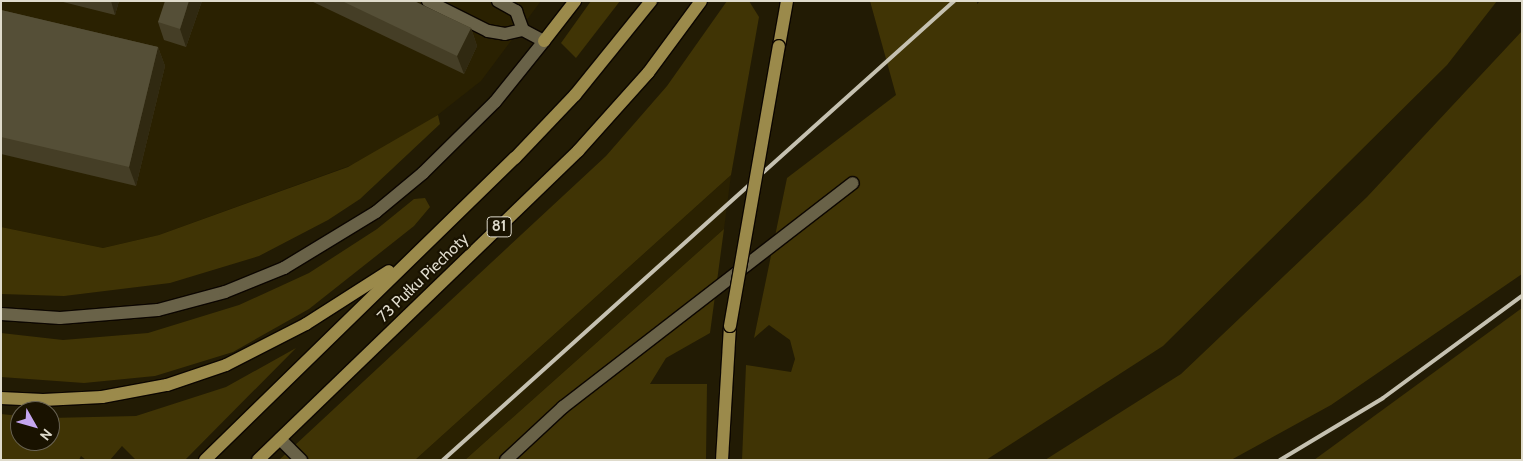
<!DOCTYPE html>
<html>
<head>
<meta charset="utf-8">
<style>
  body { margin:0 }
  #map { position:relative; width:1523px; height:461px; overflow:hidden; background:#221b04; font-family:Cabin,sans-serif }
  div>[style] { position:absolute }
  .built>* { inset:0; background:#2a2101 }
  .green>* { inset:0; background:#403405 }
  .roads { filter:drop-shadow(1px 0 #0c0600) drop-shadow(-1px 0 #0c0600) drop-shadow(0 1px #0c0600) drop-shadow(0 -1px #0c0600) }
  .lane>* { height:12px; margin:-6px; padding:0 6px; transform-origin:6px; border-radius:6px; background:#696248 }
  .street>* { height:12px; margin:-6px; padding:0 6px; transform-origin:6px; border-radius:6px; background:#696248 }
  .primary>* { height:12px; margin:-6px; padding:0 6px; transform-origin:6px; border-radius:6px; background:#9b8a4b }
  .rail>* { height:4px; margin:-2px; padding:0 2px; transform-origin:2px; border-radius:2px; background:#c5c1b1 }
  .bridges { filter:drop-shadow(1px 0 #0c0600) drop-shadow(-1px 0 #0c0600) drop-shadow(0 1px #0c0600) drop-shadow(0 -1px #0c0600) }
  .primary-bridge>* { height:12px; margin:-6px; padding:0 6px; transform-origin:6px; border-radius:6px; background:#9b8a4b }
  .wall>* { inset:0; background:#453e26 }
  .shaded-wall>* { inset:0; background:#302911 }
  .building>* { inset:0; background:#554f37 }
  span { translate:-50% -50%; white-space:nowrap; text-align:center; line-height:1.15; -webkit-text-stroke:4px #191200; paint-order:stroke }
  .shield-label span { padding:1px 4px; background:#191200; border:1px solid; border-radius:4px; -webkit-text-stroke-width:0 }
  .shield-label { font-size:15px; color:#dfdbcc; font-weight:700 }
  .street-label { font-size:16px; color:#dfdbcc }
  .frame { position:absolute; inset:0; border:2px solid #dfdbcc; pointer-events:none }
  .north { position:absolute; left:10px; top:401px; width:50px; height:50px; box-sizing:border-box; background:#191200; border:1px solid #686252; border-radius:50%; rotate:128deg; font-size:14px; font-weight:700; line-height:20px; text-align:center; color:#dfdbcc }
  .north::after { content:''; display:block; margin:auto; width:18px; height:22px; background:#c5a6f0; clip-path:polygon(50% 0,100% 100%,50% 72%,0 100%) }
</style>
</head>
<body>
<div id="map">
  <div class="built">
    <i style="clip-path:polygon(1px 1px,541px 1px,481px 81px,393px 150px,159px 235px,103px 248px,1px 227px)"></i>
    <i style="clip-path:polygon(731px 175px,724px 229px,465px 460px,415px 460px)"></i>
  </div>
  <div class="green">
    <i style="clip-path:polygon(591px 1px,620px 1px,576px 58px,561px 43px)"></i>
    <i style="clip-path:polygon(727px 1px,749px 1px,759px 17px,731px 175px,415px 460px,279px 460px,606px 156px,667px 86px)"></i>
    <i style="clip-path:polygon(870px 1px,977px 1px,977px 4px,980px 1px,1497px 1px,1447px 65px,1163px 346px,986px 460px,742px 460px,746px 365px,791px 372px,795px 359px,790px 340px,769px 325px,754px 338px,787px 178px,896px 95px)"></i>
    <i style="clip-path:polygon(1522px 31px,1522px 274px,1331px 405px,1231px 460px,1045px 460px,1181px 374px,1367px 197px)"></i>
    <i style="clip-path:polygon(438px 115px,440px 124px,360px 199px,328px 220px,259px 256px,170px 283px,64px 296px,1px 294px,1px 227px,103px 248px,159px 235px,348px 167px)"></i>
    <i style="clip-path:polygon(425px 198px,430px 207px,414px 226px,309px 309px,233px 352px,155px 376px,84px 383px,1px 377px,1px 333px,63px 340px,148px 333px,239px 305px,309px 273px,377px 229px,414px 199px)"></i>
    <i style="clip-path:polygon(724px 229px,710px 333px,666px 358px,650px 384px,707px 384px,706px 460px,465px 460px)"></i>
    <i style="clip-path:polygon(1522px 308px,1522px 460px,1314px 460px)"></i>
    <i style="clip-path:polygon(296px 348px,185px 460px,136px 460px,122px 446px,110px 460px,86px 460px,81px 456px,79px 460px,1px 460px,1px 414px,20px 416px,20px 441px,50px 441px,50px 418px,136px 416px,226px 387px)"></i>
  </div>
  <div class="roads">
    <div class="lane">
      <i style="left:428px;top:1px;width:67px;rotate:26.6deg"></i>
      <i style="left:488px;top:31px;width:17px;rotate:10deg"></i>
      <i style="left:505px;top:34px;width:18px;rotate:-13deg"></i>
      <i style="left:523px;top:30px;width:24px;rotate:28deg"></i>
      <i style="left:498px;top:1px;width:21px;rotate:29deg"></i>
      <i style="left:516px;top:11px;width:20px;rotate:70deg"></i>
      <i style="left:280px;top:439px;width:30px;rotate:45deg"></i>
      <i style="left:506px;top:460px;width:78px;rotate:-42.9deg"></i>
      <i style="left:563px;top:407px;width:366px;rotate:-37.7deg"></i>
    </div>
    <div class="street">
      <i style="left:1px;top:314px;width:59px;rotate:3.9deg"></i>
      <i style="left:60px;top:318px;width:98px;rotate:-4.7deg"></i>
      <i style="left:158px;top:310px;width:69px;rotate:-15deg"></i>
      <i style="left:225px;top:292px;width:64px;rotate:-22.1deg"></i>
      <i style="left:284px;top:268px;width:108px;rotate:-31.3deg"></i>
      <i style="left:376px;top:212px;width:61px;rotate:-39.7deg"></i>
      <i style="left:423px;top:173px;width:101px;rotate:-44.6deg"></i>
      <i style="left:495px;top:102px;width:78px;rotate:-51.2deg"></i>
    </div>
    <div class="primary">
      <i style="left:544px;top:41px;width:51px;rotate:-52.2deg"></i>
      <i style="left:779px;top:46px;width:46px;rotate:-79.9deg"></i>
      <i style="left:1px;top:398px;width:42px;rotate:2.7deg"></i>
      <i style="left:43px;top:400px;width:59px;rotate:-2.9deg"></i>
      <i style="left:102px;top:397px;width:66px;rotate:-10.5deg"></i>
      <i style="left:167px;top:385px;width:62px;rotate:-18.7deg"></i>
      <i style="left:226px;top:365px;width:90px;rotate:-27.1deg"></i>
      <i style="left:306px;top:324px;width:98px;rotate:-32.6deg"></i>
      <i style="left:205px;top:460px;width:433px;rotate:-44.3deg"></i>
      <i style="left:515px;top:158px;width:87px;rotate:-46.4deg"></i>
      <i style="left:575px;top:95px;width:121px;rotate:-51deg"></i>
      <i style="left:258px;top:460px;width:445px;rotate:-44deg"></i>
      <i style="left:578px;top:151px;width:105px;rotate:-48.1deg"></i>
      <i style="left:648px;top:73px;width:89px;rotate:-53.6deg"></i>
      <i style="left:722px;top:460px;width:134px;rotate:-86.6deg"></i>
    </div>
  </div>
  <div class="rail">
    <i style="left:443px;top:460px;width:687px;rotate:-41.93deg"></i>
    <i style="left:1280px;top:460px;width:120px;rotate:-31deg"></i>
    <i style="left:1383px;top:398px;width:172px;rotate:-36.3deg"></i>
  </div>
  <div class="bridges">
    <div class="primary-bridge">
      <i style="left:730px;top:326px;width:284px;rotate:-80.1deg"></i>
    </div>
  </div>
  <div class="wall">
    <i style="clip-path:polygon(59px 1px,119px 1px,115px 15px)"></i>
    <i style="clip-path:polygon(202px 1px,186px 47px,164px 40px,158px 22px)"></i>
    <i style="clip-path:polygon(311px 1px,414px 1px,471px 28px,477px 46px,464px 74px)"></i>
    <i style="clip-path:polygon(1px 10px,158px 47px,165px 66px,136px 186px,1px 154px)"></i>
  </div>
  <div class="shaded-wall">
    <i style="clip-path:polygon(111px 1px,119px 1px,115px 15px)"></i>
    <i style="clip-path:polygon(189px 1px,202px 1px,186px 47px,180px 29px)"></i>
    <i style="clip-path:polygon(471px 28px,477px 46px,464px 74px,457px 56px)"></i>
    <i style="clip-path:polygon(158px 47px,165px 66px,136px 186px,129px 167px)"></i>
  </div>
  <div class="building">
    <i style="clip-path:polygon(165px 1px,189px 1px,180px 29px,158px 22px)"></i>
    <i style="clip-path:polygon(342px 1px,414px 1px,471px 28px,457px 56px)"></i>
    <i style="clip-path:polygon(1px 10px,158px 47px,129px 167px,1px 137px)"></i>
  </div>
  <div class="shield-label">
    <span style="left:499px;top:227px">81</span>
  </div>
  <div class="street-label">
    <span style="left:423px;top:278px;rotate:-44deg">73 Pułku Piechoty</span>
  </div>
  <div class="frame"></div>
  <div class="north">N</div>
</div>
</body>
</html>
